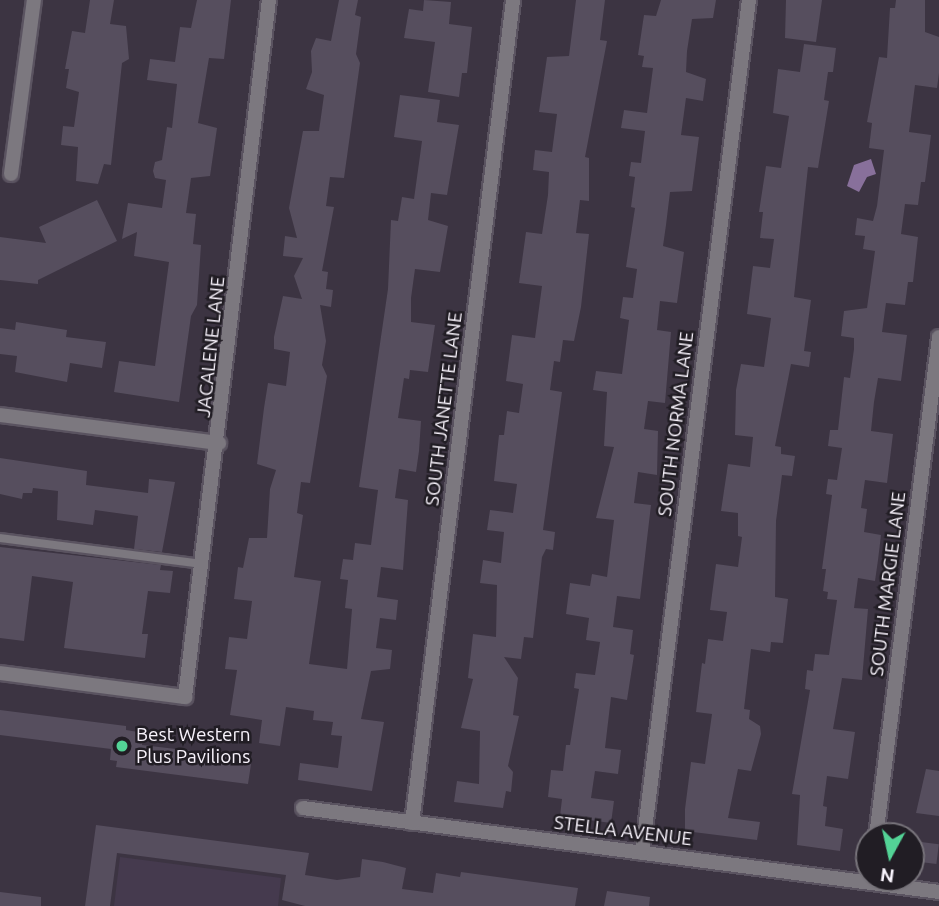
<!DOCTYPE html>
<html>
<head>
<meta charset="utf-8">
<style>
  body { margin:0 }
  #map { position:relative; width:939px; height:906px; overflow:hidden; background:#3c3442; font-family:Ubuntu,sans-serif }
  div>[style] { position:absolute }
  .built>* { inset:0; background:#453a4e }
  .water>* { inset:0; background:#88709b }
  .building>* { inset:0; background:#564e5e; transform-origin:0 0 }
  .roads { filter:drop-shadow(2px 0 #5a5360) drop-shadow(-2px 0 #5a5360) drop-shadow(0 2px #5a5360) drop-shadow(0 -2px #5a5360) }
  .lane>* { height:8px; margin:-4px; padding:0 4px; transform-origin:4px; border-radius:4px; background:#7c787f }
  .street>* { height:14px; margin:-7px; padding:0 7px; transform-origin:7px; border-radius:7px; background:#7c787f }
  .dots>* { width:19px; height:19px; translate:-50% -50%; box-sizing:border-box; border:4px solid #211d24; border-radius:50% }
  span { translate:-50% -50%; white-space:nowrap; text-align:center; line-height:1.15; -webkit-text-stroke:5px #211d24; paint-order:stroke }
  .street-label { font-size:19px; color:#f8f3fc }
  .poi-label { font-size:19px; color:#f8f3fc }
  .left { translate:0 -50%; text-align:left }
  .north { position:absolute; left:855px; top:822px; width:70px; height:70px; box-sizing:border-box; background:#211d24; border:2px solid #77737a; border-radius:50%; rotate:188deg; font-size:19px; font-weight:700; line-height:28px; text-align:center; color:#f8f3fc }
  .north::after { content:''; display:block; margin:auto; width:24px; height:32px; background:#53d396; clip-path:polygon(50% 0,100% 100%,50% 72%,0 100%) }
</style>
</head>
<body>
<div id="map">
  <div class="built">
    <i style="clip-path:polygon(120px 857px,281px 878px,278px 906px,114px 906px)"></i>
  </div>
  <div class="water">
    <i style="clip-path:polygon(871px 159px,876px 174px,867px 177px,859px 192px,847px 186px,854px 165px)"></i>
  </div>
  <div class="building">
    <i style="clip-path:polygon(90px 0,114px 0,110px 24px,126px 26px,129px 59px,122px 63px,111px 165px,104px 164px,98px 184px,76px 181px,78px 147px,61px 145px,63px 126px,74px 127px,79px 92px,66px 88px,69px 69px,65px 69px,72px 31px,85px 33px)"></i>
    <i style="clip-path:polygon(197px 0,231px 0,224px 59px,209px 58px,198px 123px,217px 128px,210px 176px,191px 178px,186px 213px,196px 214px,193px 244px,201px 245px,197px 305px,191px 316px,179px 402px,114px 392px,119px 361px,155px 366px,169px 262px,134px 256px,137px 232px,122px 239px,128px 203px,162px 208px,166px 180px,155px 178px,153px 171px,155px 162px,162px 160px,167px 127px,172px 128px,177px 84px,147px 80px,150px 59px,175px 62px,180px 27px,191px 28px)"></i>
    <i style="clip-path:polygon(339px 0,358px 0,355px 15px,361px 17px,356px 54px,360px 63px,344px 178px,330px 177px,326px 206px,334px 207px,322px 271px,328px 272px,326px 289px,333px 290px,331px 307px,320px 305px,326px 341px,322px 365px,327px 376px,310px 483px,301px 482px,297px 513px,303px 515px,294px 577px,321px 581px,309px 664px,347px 669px,352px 609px,345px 608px,348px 580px,340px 579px,343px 559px,353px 560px,355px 543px,371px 545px,378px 490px,359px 487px,388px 289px,391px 220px,398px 221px,402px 197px,414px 199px,422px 141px,394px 137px,400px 95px,440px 100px,437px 122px,459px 125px,447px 195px,431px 193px,428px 220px,448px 226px,440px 272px,415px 269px,411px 298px,411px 322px,435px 325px,428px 372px,410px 370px,409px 379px,404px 378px,398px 418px,421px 421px,419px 451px,416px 472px,399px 469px,395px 498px,408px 500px,403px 570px,381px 567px,377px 597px,398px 600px,396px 620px,380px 618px,376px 648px,392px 650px,390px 669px,371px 671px,361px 719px,384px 722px,372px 791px,298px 780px,300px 763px,338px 768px,342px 736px,331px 735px,333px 722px,313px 720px,314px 711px,286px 707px,280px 746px,259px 743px,262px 720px,230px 715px,237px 670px,225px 669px,229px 637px,247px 639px,252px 601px,234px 599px,238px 567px,243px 568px,249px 538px,267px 538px,270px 489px,276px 470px,257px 464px,264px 408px,268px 383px,286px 386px,290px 352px,274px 349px,274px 337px,283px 296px,302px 299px,294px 276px,303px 258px,283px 256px,285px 236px,297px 238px,289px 208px,303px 131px,319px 131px,324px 95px,306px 89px,312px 72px,311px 51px,316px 38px,331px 41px)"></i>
    <i style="clip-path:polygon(424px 0,451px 2px,449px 24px,472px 27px,467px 73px,462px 73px,459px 97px,428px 92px,435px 42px,404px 38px,409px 9px,423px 11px)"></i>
    <i style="clip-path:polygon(576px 0,605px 0,600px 40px,607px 41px,585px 157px,589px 158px,589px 201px,580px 200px,576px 233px,589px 234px,581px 307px,574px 341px,563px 340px,560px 362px,554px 361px,550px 390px,562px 392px,543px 530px,555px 532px,553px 550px,546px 549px,542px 557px,533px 638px,524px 637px,521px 659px,504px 657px,518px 678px,513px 715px,519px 716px,508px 766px,513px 772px,511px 792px,506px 791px,503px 808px,454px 802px,457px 781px,479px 784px,480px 731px,461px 728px,473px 679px,468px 678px,471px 652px,473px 634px,496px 637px,497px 585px,480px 583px,483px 560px,501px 563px,504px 532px,487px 530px,490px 510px,513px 513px,517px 484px,494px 481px,499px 435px,504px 435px,507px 411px,519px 413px,523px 384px,506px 381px,512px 335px,535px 338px,539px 308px,542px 286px,519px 283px,526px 232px,542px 234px,548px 195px,549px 172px,533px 170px,535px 150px,552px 152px,557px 114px,539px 112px,547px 57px,569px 56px)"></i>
    <i style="clip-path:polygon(661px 0,716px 0,713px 18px,692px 19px,687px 51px,686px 72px,706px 79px,703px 101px,686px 98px,681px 135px,699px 137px,692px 191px,670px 192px,666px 225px,663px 246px,684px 252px,677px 303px,660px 301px,657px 330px,671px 332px,665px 403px,648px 401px,644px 429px,658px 431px,657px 475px,638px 472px,634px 503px,651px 505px,640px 599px,617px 596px,613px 627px,633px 630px,630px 654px,634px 655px,627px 700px,611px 697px,605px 748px,621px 750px,618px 774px,595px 771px,591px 798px,614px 801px,611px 823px,560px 816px,562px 799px,548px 797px,551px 770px,563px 771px,566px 745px,570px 745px,579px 689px,574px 688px,576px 673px,595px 675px,600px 642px,586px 640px,589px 618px,566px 614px,570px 583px,590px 586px,592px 574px,607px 577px,614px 520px,596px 518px,614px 447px,604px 446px,607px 392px,593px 390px,596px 371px,622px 374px,629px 320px,620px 318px,623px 297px,633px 298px,637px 269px,626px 267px,635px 208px,631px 207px,635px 177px,629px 176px,631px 162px,641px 163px,645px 131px,621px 128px,624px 110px,647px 113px,653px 68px,642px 67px,644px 56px,638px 55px,644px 15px,656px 16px)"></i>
    <i style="clip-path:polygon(786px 0,822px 0,816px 42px,785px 38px)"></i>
    <i style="clip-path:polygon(896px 0,925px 0,925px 32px,939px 37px,939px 73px,937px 88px,915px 85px,909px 132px,931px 135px,925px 182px,921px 182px,918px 205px,905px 204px,901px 234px,918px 237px,913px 282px,908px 282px,905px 305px,886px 303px,882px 332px,907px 335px,901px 381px,878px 378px,874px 402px,871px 431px,893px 434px,887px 483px,865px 480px,861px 508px,867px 509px,864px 532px,881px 535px,878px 560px,875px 581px,858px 578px,854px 608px,868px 609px,862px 680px,842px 678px,833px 729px,855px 732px,848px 779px,827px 776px,823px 806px,827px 807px,825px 826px,843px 829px,840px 851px,797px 845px,800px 795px,792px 794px,810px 690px,805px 689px,807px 670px,813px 671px,815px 654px,829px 655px,837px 600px,827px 599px,828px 592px,823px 591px,826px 569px,822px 569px,832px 495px,826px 494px,828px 479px,837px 480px,842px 448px,828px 446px,830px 430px,838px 430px,844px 377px,850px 378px,854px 349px,854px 338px,841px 336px,844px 311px,867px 308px,875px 251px,863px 249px,865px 236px,855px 235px,857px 218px,873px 221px,877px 206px,884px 150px,869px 148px,872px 123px,867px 122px,879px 57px,887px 58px,890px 8px,895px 8px)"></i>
    <i style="clip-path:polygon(804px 44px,836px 48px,833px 72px,828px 72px,824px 100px,829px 101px,818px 168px,808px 167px,794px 297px,811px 300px,804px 351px,811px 352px,809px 367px,791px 364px,775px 446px,781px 447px,781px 454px,795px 456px,792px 476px,782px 475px,776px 521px,775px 597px,788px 599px,783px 643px,771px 642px,770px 652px,751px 649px,744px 709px,750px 710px,749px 719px,760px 726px,761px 734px,751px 771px,738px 769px,728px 818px,760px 822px,757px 840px,685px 831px,685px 809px,691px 762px,705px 764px,712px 714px,696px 712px,702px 663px,705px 664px,708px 639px,723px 641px,727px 612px,710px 610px,716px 564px,738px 567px,742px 537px,738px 536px,738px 513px,721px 511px,728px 464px,750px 467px,753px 437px,735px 435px,736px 390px,741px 364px,764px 367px,771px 318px,747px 314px,753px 266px,770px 268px,774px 239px,760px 238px,763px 212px,759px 212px,766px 166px,781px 168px,789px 116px,773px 113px,778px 69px,800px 72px)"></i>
    <i style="clip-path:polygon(97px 200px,117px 241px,38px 280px,38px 284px,0 280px,0 237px,46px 243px,39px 227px)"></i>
    <i style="clip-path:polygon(16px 322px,67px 330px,66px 337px,106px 342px,102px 368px,70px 363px,67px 382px,15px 372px,17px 356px,0 354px,0 328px,15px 330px)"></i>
    <i style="clip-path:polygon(0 458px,87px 471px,86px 485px,148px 493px,149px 479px,175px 482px,162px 552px,134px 549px,138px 516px,95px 510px,93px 525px,57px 520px,58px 491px,33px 488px,32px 493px,23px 493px,22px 499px,0 494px)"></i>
    <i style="clip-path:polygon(0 547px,161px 565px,160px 570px,173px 571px,170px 593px,148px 591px,142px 634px,148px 634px,145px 658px,64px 648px,73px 582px,32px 576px,24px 641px,0 638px)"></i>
    <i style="clip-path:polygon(0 710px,126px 726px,126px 730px,144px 733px,142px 745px,252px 758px,248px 784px,116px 767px,117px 761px,110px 760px,111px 749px,0 735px)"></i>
    <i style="clip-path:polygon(926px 769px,939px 771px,939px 816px,916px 813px)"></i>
    <i style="clip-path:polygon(96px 825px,309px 853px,305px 875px,337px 880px,360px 877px,362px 859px,383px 862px,406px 868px,402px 889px,433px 893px,436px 873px,460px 877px,461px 872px,578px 888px,575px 906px,305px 906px,282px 900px,286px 875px,117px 853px,110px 906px,85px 906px)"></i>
    <i style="left:913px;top:841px;width:26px;height:20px;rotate:7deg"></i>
    <i style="clip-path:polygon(607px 891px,650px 897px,649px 906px,604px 906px)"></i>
    <i style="clip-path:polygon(0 892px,41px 897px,41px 906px,0 906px)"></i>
  </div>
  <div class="roads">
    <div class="lane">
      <i style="left:0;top:538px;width:204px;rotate:7.3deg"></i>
    </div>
    <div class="street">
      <i style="left:11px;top:174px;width:176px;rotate:-82.5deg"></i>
      <i style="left:0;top:415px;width:221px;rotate:7.3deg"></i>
      <i style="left:0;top:673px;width:187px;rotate:7.4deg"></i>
      <i style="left:185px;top:697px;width:702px;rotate:-83.13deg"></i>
      <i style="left:303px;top:808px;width:642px;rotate:7.52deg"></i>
      <i style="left:412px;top:823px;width:829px;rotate:-83deg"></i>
      <i style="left:876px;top:836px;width:503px;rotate:-82.8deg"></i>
      <i style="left:642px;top:853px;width:860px;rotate:-82.85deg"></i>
    </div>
  </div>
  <div class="dots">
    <i style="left:122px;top:746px;background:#53d396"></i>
  </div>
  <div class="street-label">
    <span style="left:211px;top:347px;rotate:-84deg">JACALENE LANE</span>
    <span style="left:444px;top:409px;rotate:-83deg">SOUTH JANETTE LANE</span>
    <span style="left:676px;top:424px;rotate:-83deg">SOUTH NORMA LANE</span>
    <span style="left:888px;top:584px;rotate:-83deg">SOUTH MARGIE LANE</span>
    <span style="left:623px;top:831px;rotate:7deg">STELLA AVENUE</span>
  </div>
  <div class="poi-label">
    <span class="left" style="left:136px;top:746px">Best Western<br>Plus Pavilions</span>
  </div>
  <div class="north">N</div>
</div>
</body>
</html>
